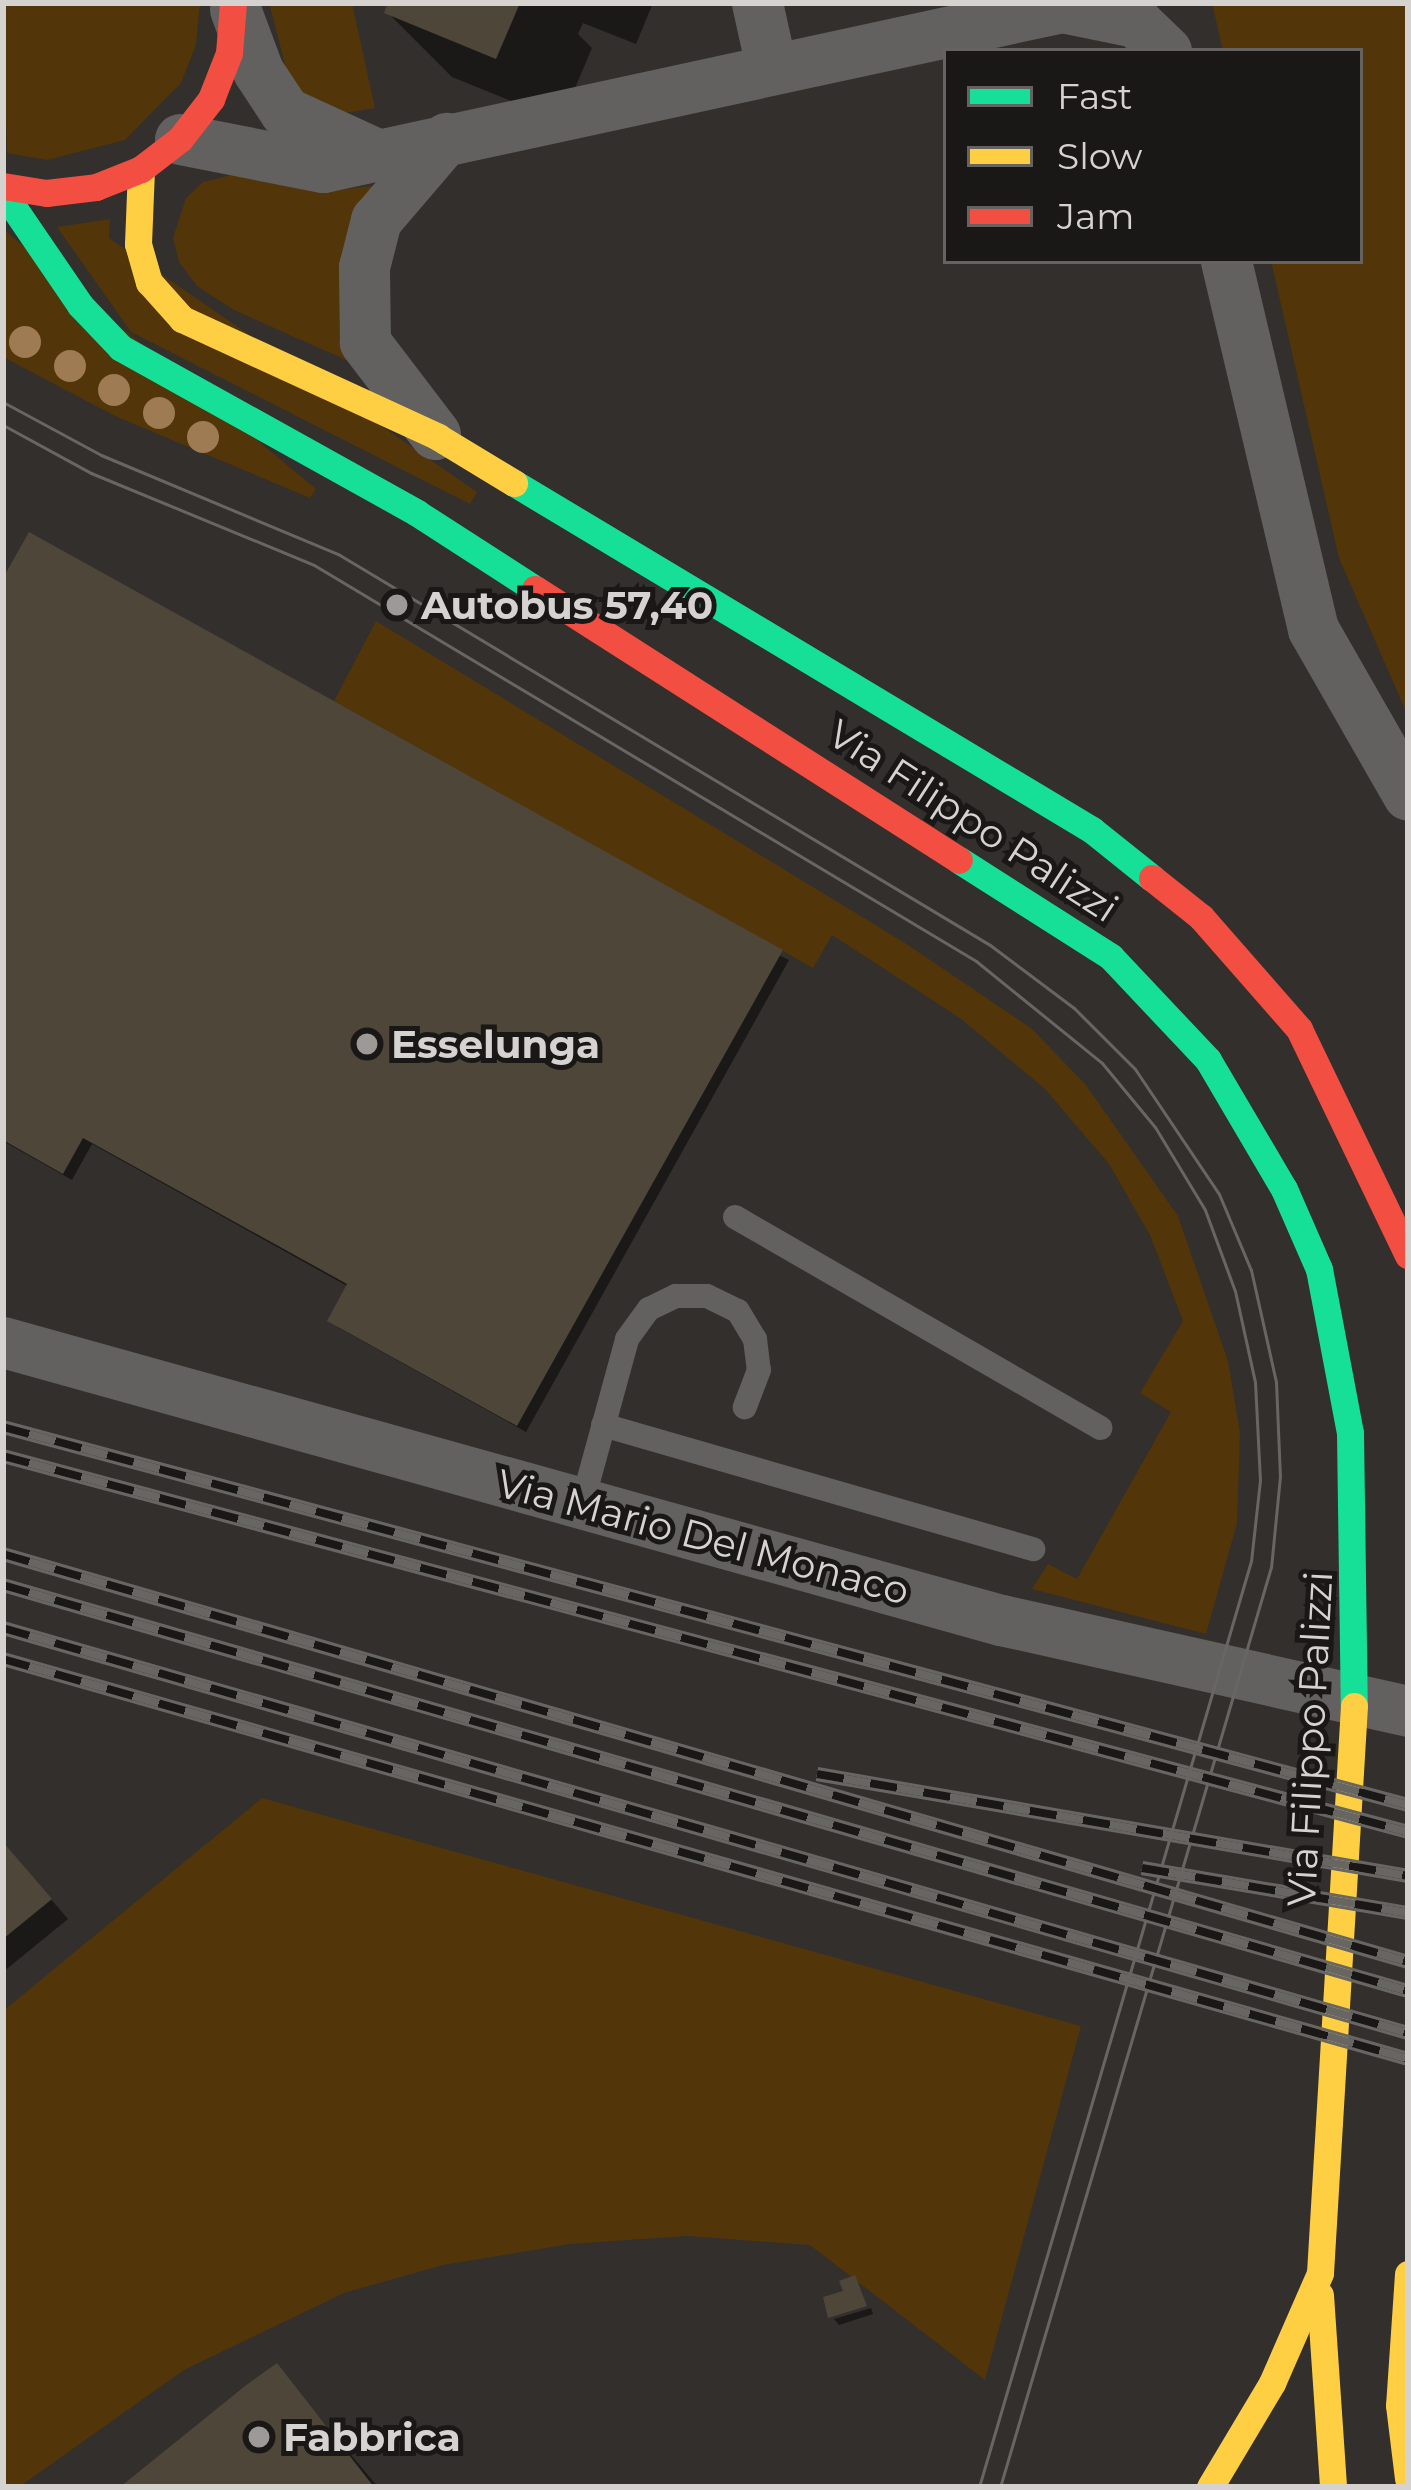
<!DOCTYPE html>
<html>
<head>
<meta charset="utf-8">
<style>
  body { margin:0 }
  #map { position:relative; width:1411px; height:2490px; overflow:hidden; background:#322f2c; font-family:Montserrat,sans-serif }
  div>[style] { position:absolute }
  .green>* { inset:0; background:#523509 }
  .shadow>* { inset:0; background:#0007 }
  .building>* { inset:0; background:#4e4639 }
  .lane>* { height:24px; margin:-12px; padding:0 12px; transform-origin:12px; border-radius:12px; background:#62615f }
  .street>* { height:51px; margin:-25.5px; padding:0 25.5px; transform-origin:25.5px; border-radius:25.5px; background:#62615f }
  .fast>* { height:27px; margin:-13.5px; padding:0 13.5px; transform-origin:13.5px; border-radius:13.5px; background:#16e098 }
  .slow>* { height:27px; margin:-13.5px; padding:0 13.5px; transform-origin:13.5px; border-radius:13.5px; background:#ffcf43 }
  .jam>* { height:27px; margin:-13.5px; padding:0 13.5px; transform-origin:13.5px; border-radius:13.5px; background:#f24e42 }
  .tram>* { height:3px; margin:-1.5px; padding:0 1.5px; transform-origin:1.5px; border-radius:1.5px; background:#686663 }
  .rail>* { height:14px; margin-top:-7px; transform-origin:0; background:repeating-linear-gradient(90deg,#1a1816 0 27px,#686663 0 54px); box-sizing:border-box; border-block:3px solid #686663 }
  .trees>* { width:32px; height:32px; margin:-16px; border-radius:50%; background:#9e7b52 }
  .dots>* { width:33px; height:33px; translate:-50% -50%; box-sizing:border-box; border:6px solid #1a1816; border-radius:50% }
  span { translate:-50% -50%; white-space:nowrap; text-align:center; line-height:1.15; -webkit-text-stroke:10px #1a1816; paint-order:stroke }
  .poi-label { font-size:39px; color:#d5d2cf; font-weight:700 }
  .left { translate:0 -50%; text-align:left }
  .street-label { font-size:39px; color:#d5d2cf }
  .frame { position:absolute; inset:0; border:6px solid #d5d2cf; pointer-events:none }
  .legend { position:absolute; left:943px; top:48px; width:420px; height:216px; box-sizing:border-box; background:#1a1816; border:3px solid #656260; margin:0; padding:15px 21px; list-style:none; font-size:36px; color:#d5d2cf }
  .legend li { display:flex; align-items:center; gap:24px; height:60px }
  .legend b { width:60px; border:3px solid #656260 }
</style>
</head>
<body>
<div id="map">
  <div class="green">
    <i style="clip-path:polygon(3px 3px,200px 3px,196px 45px,181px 83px,125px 140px,47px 160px,7px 153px)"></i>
    <i style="clip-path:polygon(269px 3px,352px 3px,375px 108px,333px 115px,316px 108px,289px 80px)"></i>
    <i style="clip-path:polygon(1212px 3px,1408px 3px,1408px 716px,1339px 558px,1271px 261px,1360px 261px,1360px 51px,1223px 51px)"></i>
    <i style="clip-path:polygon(239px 173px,324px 192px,378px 185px,362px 367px,234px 310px,197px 286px,179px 262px,173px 238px,186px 198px,203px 182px)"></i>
    <i style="clip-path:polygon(110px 219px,109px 238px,477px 492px,470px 504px,131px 332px,57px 227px)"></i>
    <i style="clip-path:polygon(3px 229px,316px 489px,310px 498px,115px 416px,3px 357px)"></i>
    <i style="clip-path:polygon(376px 621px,905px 943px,1031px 1028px,1086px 1085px,1178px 1216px,1228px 1361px,1240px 1433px,1237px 1523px,1206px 1634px,1032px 1589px,1048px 1564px,1077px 1579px,1171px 1412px,1140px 1393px,1183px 1321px,1150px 1235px,1109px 1164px,1045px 1089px,960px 1018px,832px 935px,813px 968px,334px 701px)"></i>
    <i style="clip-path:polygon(262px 1798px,1081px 2026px,985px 2380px,810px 2245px,687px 2236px,570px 2244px,443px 2265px,344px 2293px,184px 2370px,19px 2487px,3px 2487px,3px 2011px)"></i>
  </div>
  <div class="shadow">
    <i style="clip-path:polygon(391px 3px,653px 3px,636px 44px,583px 23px,578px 34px,592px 48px,561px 121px,452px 77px,387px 12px)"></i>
    <i style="clip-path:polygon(3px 585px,789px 960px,526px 1432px,339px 1328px,330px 1320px,349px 1287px,92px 1144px,72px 1180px,3px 1141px)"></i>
    <i style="clip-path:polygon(3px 1844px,68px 1919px,3px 1972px)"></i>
    <i style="clip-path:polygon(871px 2308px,873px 2314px,839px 2325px,834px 2319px)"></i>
    <i style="clip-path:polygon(277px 2367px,378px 2487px,128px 2487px)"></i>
  </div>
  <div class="building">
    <i style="clip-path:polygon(388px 3px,520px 3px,496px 59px,384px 13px)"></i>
    <i style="clip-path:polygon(29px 532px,783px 950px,517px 1426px,327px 1321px,347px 1284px,83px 1138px,63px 1174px,3px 1140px,3px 578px)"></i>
    <i style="clip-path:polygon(3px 1842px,52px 1899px,3px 1939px)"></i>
    <i style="clip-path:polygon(855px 2275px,867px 2306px,828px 2318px,823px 2297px,843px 2291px,839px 2281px)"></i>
    <i style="clip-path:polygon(277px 2363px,374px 2487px,120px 2487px,245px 2386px)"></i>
  </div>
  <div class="lane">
    <i style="left:735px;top:1217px;width:422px;rotate:30deg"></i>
    <i style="left:603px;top:1425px;width:448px;rotate:16.1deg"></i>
    <i style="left:582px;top:1504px;width:171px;rotate:-74.7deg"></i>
    <i style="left:627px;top:1339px;width:37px;rotate:-54deg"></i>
    <i style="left:649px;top:1309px;width:30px;rotate:-26deg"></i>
    <i style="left:676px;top:1296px;width:31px"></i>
    <i style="left:707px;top:1296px;width:34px;rotate:26deg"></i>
    <i style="left:738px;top:1311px;width:33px;rotate:59deg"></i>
    <i style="left:755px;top:1339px;width:31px;rotate:83deg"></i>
    <i style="left:759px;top:1370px;width:40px;rotate:111deg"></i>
  </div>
  <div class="street">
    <i style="left:757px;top:3px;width:65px;rotate:77.5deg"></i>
    <i style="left:235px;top:9px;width:66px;rotate:69.6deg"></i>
    <i style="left:258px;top:71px;width:49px;rotate:56.6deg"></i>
    <i style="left:285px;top:112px;width:94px;rotate:24.6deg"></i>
    <i style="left:180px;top:139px;width:146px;rotate:11.1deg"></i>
    <i style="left:323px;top:167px;width:756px;rotate:-12.22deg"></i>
    <i style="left:1062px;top:7px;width:76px;rotate:11.5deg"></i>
    <i style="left:1136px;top:22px;width:42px;rotate:44deg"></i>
    <i style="left:1226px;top:261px;width:378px;rotate:76.7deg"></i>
    <i style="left:1313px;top:629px;width:191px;rotate:60.2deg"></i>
    <i style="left:435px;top:434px;width:116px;rotate:-127.3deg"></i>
    <i style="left:365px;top:342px;width:75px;rotate:-90.8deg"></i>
    <i style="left:364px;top:267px;width:49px;rotate:-75.7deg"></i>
    <i style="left:376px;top:220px;width:108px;rotate:-49.5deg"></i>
    <i style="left:3px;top:1342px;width:1036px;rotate:15.57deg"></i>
    <i style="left:1001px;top:1620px;width:417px;rotate:12.6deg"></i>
  </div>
  <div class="fast">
    <i style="left:3px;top:192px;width:137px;rotate:55.7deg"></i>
    <i style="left:80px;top:305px;width:59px;rotate:46.4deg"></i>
    <i style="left:121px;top:348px;width:339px;rotate:29.1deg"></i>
    <i style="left:417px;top:513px;width:140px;rotate:32.8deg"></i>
    <i style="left:514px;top:483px;width:674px;rotate:30.98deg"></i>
    <i style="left:1092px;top:830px;width:77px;rotate:38.7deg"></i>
    <i style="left:959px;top:860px;width:180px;rotate:32.5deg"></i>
    <i style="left:1111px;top:957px;width:141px;rotate:46.7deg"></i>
    <i style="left:1208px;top:1060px;width:150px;rotate:59.5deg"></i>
    <i style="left:1284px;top:1189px;width:87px;rotate:66.4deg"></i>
    <i style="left:1319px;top:1269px;width:167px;rotate:79.3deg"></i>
    <i style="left:1350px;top:1433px;width:273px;rotate:89.2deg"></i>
  </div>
  <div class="slow">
    <i style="left:141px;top:169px;width:75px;rotate:92.3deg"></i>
    <i style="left:138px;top:244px;width:40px;rotate:74deg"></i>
    <i style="left:149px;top:282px;width:50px;rotate:48.3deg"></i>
    <i style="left:182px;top:319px;width:282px;rotate:24.7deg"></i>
    <i style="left:438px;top:437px;width:89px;rotate:31.2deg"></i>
    <i style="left:1408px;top:2274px;width:131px;rotate:93.9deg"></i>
    <i style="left:1399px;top:2405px;width:74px;rotate:83deg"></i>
    <i style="left:1320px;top:2295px;width:192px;rotate:86.1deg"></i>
    <i style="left:1210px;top:2487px;width:121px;rotate:-59.2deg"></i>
    <i style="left:1272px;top:2383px;width:120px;rotate:-66.4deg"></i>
    <i style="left:1320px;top:2273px;width:568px;rotate:-86.57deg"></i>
  </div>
  <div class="jam">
    <i style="left:3px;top:186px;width:44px;rotate:9.2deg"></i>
    <i style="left:46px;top:193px;width:50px;rotate:-6.8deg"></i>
    <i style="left:96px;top:187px;width:48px;rotate:-21.8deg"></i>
    <i style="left:141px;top:169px;width:49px;rotate:-37.6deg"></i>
    <i style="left:180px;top:139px;width:51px;rotate:-52.2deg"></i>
    <i style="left:211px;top:99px;width:49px;rotate:-68.6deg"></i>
    <i style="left:229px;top:53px;width:50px;rotate:-85.4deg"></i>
    <i style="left:535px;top:589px;width:503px;rotate:32.58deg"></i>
    <i style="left:1152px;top:878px;width:63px;rotate:38.5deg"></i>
    <i style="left:1201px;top:917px;width:149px;rotate:48.8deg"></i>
    <i style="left:1299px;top:1029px;width:251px;rotate:64.3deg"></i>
  </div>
  <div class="tram">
    <i style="left:3px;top:402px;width:111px;rotate:28.4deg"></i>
    <i style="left:101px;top:455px;width:257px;rotate:22.7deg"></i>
    <i style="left:338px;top:554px;width:760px;rotate:30.95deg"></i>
    <i style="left:990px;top:945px;width:105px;rotate:36.9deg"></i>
    <i style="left:1074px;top:1008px;width:86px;rotate:45deg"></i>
    <i style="left:1135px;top:1069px;width:151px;rotate:56.1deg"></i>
    <i style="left:1219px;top:1194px;width:82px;rotate:67.2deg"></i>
    <i style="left:1251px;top:1270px;width:115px;rotate:77.4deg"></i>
    <i style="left:1276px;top:1382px;width:94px;rotate:87.6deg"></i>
    <i style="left:1280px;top:1476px;width:91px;rotate:95.6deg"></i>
    <i style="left:1271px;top:1567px;width:959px;rotate:106.41deg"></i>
    <i style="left:3px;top:425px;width:100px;rotate:28.6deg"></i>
    <i style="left:91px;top:473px;width:241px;rotate:22.4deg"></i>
    <i style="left:314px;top:565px;width:771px;rotate:30.89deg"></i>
    <i style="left:976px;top:961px;width:162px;rotate:39deg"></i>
    <i style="left:1102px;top:1063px;width:83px;rotate:50.4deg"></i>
    <i style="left:1155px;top:1127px;width:97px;rotate:58.9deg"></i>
    <i style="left:1205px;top:1210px;width:86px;rotate:69.7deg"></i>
    <i style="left:1235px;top:1291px;width:93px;rotate:77.6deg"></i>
    <i style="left:1255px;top:1382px;width:98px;rotate:87.1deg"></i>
    <i style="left:1260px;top:1480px;width:81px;rotate:96.3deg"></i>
    <i style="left:1251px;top:1561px;width:965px;rotate:106.37deg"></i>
  </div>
  <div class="rail">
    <i style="left:3px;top:1427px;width:1455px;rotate:15.06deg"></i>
    <i style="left:3px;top:1456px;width:1454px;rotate:14.98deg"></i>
    <i style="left:3px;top:1554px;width:1463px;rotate:16.19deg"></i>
    <i style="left:3px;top:1585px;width:1462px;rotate:16.12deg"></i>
    <i style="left:3px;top:1628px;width:1462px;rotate:16.08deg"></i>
    <i style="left:3px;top:1659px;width:1461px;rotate:15.89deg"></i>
    <i style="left:817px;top:1774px;width:600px;rotate:9.79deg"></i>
    <i style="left:1142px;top:1868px;width:270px;rotate:9.6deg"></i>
  </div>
  <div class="trees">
    <i style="left:25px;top:342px"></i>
    <i style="left:70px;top:366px"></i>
    <i style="left:114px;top:390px"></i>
    <i style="left:159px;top:413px"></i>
    <i style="left:203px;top:437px"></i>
  </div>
  <div class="dots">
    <i style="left:397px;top:605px;background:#9c9996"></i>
    <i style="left:367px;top:1044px;background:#9c9996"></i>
    <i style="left:259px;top:2437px;background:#9c9996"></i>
  </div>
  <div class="poi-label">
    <span class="left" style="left:421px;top:605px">Autobus 57,40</span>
    <span class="left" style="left:391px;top:1044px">Esselunga</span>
    <span class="left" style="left:283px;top:2437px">Fabbrica</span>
  </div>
  <div class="street-label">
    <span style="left:973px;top:821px;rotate:33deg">Via Filippo Palizzi</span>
    <span style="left:703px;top:1537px;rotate:15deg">Via Mario Del Monaco</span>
    <span style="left:1310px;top:1739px;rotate:-87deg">Via Filippo Palizzi</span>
  </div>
  <div class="frame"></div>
  <ul class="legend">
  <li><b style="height:15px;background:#16e098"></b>Fast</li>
  <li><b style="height:15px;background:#ffcf43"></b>Slow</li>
  <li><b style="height:15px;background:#f24e42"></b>Jam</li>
  </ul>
</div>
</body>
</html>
